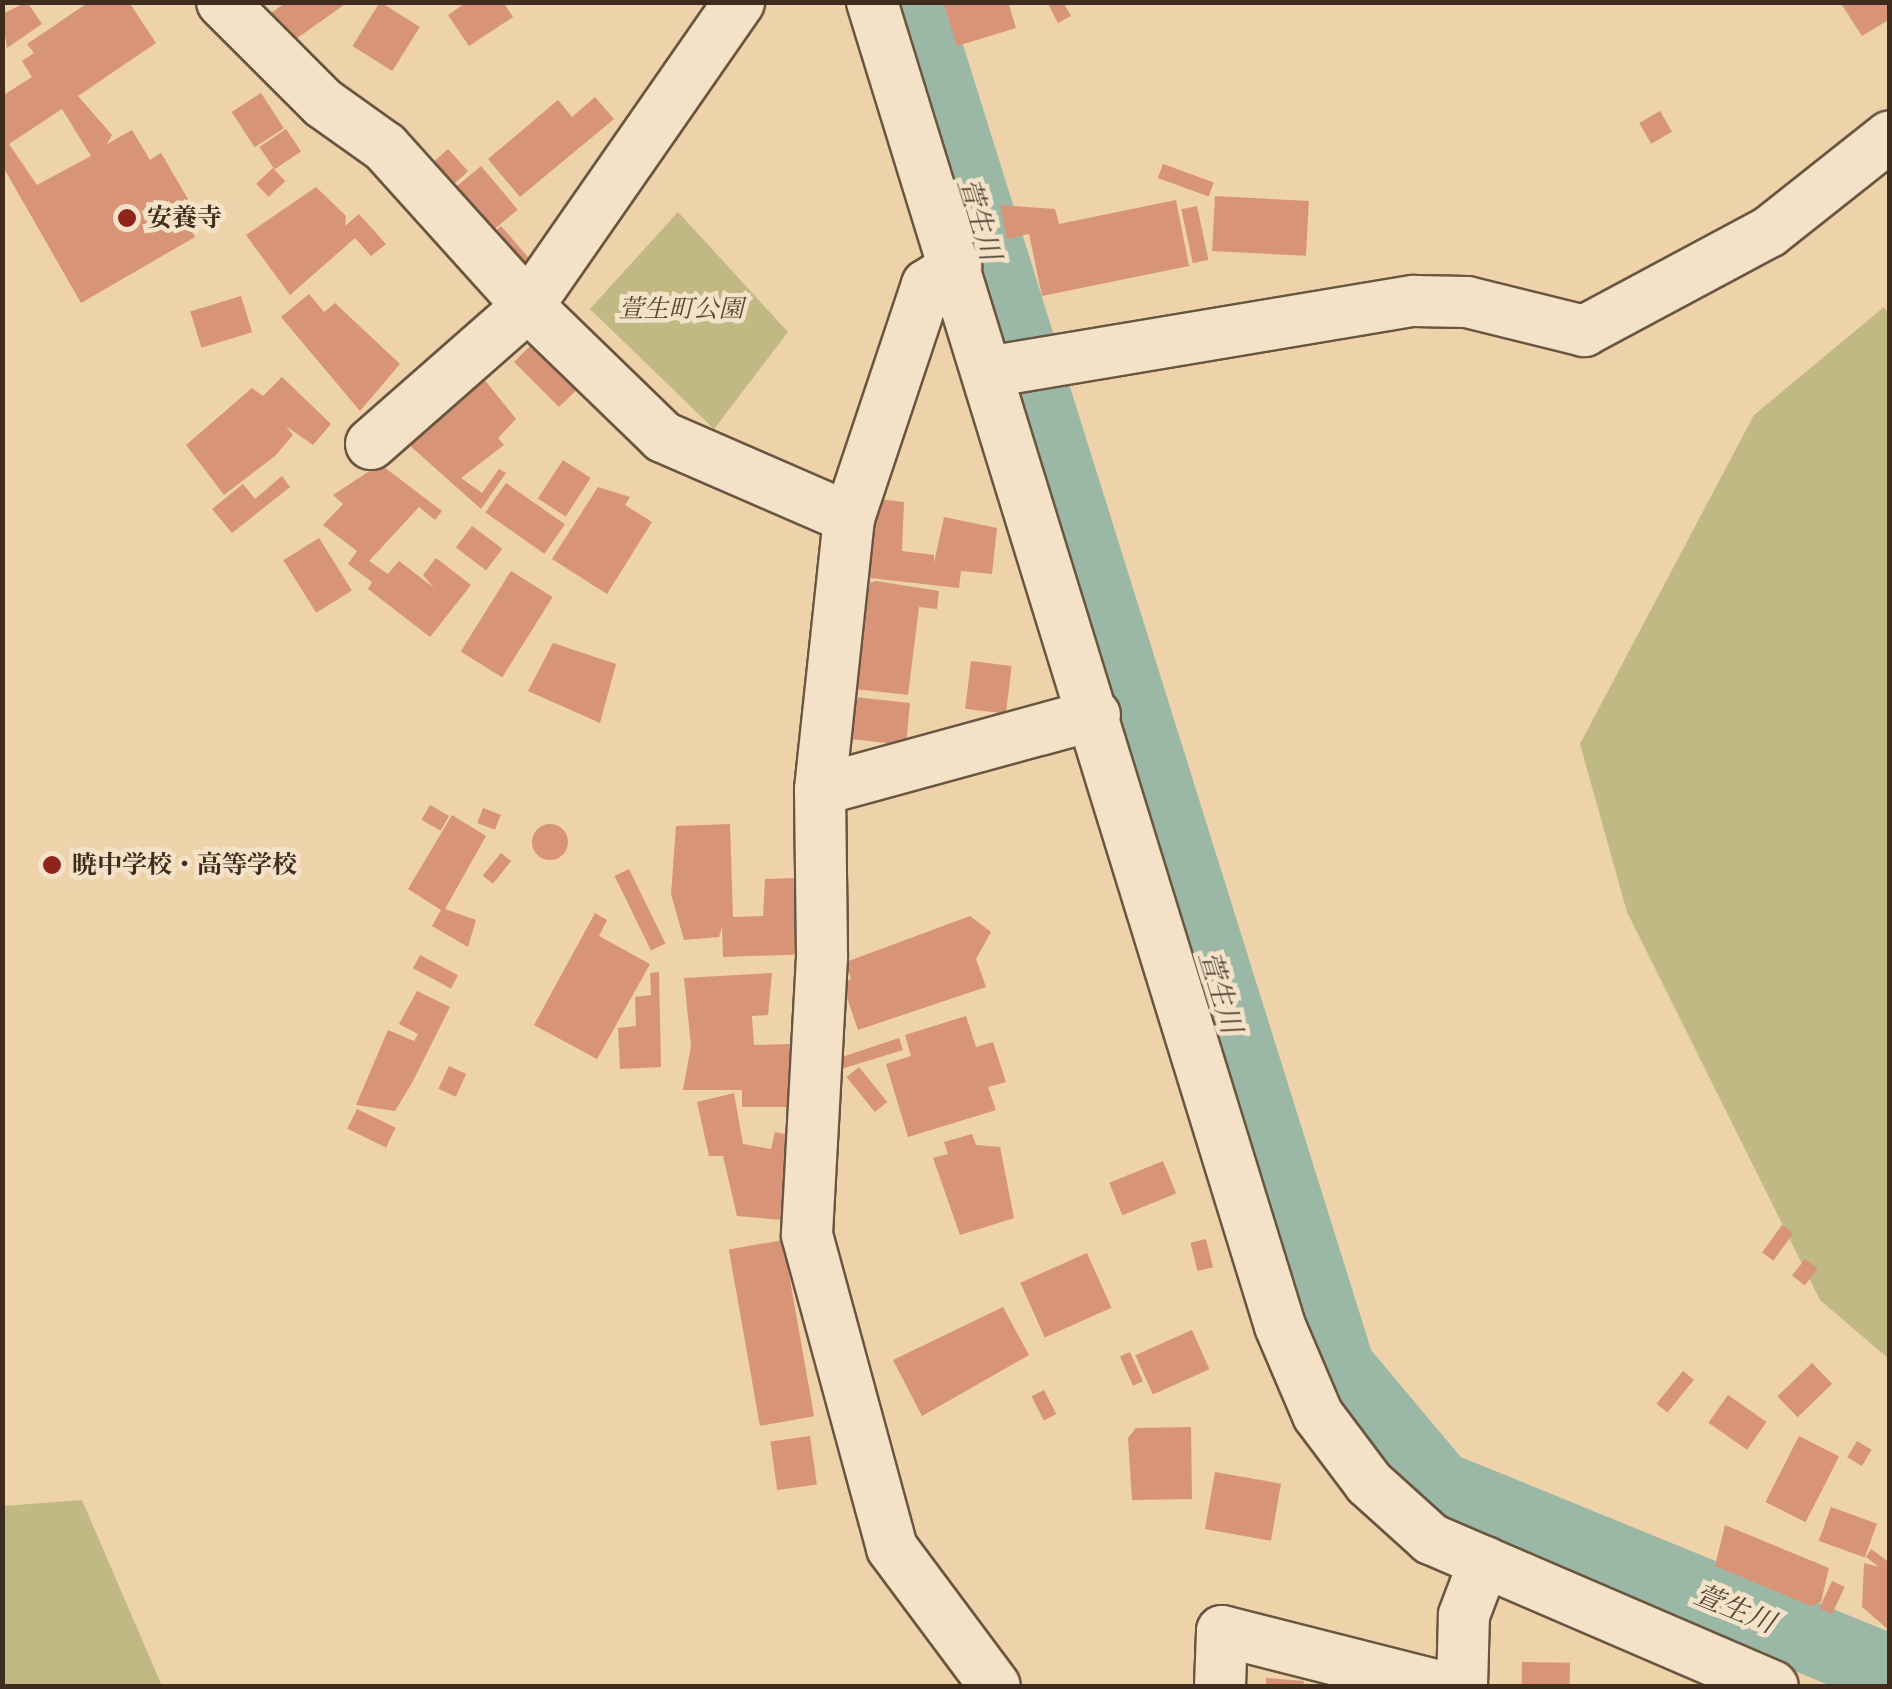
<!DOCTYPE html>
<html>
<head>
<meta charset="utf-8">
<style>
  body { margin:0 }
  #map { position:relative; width:1892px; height:1689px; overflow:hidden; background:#edd2aa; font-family:"Libre Caslon Text","Noto Serif JP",serif }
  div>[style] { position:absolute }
  .green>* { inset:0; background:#c0b983 }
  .river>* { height:72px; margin:-36px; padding:0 36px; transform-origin:36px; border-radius:36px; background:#9ab8a5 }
  .building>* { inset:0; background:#d89477; transform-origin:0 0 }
  .round { border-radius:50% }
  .roads { filter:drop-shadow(2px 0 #6a5640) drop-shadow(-2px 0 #6a5640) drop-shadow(0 2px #6a5640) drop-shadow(0 -2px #6a5640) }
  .minor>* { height:50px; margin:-25px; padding:0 25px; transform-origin:25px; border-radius:25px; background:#f3e2c8 }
  .dots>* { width:28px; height:28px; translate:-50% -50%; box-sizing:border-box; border:5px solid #f3e2c8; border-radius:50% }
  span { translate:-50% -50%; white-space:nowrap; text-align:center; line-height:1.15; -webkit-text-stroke:9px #f3e2c8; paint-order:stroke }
  .poi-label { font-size:25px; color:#3f2c1c; font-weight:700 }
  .left { translate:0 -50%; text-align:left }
  .park-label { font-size:25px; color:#594831; font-style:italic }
  .water-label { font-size:28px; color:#514837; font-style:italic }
  .frame { position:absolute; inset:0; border:5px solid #3f2c1c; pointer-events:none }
</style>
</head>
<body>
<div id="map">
  <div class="green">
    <i style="clip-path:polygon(678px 212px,788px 332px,714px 429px,590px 309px)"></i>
    <i style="clip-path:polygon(1884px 307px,1890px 317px,1889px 1359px,1820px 1300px,1627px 912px,1580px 744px,1754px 415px)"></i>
    <i style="clip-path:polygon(82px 1500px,162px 1686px,3px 1686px,3px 1506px)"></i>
  </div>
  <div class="river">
    <i style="left:912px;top:2px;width:1431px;rotate:72.64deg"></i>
    <i style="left:1339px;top:1368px;width:155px;rotate:50deg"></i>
    <i style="left:1439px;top:1487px;width:487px;rotate:22.2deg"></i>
  </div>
  <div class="building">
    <i style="clip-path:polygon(27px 2px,42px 24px,7px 48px,2px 14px)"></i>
    <i style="clip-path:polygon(evenodd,89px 2px,129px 2px,156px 43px,78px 96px,112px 135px,107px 144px,132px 130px,150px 160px,161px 153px,188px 199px,177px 206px,195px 237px,81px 303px,2px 165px,2px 96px,32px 77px,22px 61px,34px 53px,27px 44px,89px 2px,62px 109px,91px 156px,37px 185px,9px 144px,62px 109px)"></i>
    <i style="clip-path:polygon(287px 2px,348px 2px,286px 46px,265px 17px)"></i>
    <i style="left:380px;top:2px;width:47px;height:52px;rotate:32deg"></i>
    <i style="clip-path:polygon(467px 2px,503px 2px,513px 17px,469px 46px,448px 15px)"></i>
    <i style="clip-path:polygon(943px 2px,1008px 2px,1016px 28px,957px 46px)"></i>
    <i style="clip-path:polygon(1047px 2px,1063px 2px,1071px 16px,1058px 23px)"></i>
    <i style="clip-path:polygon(1840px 2px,1890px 2px,1890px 19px,1862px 36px)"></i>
    <i style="left:261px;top:93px;width:42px;height:35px;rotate:57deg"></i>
    <i style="clip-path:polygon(595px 97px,614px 119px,520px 197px,488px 159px,558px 100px,572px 117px)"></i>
    <i style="left:1660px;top:111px;width:24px;height:24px;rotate:60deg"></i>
    <i style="left:286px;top:129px;width:27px;height:32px;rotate:56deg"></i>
    <i style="left:448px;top:149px;width:30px;height:33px;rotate:48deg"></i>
    <i style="left:1163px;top:164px;width:54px;height:15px;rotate:20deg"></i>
    <i style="left:481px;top:166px;width:57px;height:47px;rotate:50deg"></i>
    <i style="left:273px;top:168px;width:18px;height:23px;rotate:47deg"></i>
    <i style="clip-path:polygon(316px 187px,346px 216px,345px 226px,359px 214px,386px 244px,371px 256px,355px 238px,290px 295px,246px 235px)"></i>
    <i style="left:1215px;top:196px;width:94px;height:55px;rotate:3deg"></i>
    <i style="clip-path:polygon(1176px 200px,1189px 266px,1042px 296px,1029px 234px,1007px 239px,1000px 205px,1055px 209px,1059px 224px)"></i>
    <i style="left:1197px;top:206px;width:55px;height:16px;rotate:78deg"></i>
    <i style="left:501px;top:226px;width:46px;height:23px;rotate:49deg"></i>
    <i style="clip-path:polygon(309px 294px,324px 312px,335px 303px,400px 364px,360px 411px,281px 317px)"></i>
    <i style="left:241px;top:296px;width:38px;height:53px;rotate:73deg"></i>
    <i style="clip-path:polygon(536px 340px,587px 380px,559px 407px,514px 362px)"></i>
    <i style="clip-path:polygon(479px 373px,516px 419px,498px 438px,504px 445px,461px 478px,482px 493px,499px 469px,506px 473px,481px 509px,408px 444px)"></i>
    <i style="clip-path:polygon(282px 377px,331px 424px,313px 445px,286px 426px,293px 435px,275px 456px,224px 495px,186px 445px,252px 388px,263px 396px)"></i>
    <i style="left:563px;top:460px;width:33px;height:46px;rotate:33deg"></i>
    <i style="clip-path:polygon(380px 464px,442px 511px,435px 520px,419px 507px,369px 561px,388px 574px,399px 561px,434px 588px,423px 575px,436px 558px,471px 585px,430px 637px,368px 589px,372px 582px,348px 564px,357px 551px,323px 525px,343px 504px,333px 495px)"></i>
    <i style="clip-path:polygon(282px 476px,290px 487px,232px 533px,212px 509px,243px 484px,255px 499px)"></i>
    <i style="left:506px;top:483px;width:72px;height:36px;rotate:35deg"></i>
    <i style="clip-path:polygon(598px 487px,630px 497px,625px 505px,652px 522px,607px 594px,552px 559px)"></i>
    <i style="clip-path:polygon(870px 498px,904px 502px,902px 551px,934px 555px,934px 563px,944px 517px,997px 528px,992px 574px,961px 571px,959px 588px,861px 577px)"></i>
    <i style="left:472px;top:526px;width:38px;height:27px;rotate:37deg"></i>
    <i style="left:319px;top:538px;width:62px;height:42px;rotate:58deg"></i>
    <i style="left:511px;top:571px;width:49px;height:95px;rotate:32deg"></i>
    <i style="clip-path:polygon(876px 581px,939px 591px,937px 609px,919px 607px,908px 695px,855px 689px,854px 697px,910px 703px,906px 745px,850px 739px,861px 585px)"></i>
    <i style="clip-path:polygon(553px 643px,616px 664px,600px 723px,528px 691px)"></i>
    <i style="left:971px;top:661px;width:41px;height:48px;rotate:7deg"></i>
    <i style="left:430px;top:805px;width:22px;height:17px;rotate:30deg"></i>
    <i style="left:483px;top:808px;width:19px;height:16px;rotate:21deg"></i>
    <i style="clip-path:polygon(452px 815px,486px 836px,445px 909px,476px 920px,468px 947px,432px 926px,441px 910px,408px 889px)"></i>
    <i class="round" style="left:532px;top:824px;width:36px;height:36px"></i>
    <i style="clip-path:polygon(730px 824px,733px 917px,763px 916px,765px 879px,795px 878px,795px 892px,807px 892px,811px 954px,723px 957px,722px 927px,719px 937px,684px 940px,671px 894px,676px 826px)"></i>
    <i style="left:501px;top:853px;width:13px;height:29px;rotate:39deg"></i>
    <i style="left:629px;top:869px;width:83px;height:16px;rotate:64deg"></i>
    <i style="clip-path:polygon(595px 913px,607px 920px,599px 936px,650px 964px,597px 1059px,534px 1025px)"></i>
    <i style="clip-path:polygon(970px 916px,991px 932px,976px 959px,986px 987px,858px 1030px,842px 983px,851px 979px,846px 962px)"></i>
    <i style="left:420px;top:955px;width:43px;height:15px;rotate:28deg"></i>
    <i style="clip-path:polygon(659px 972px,661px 1067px,620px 1069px,618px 1028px,636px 1026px,635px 997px,651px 995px,650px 973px)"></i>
    <i style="clip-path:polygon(772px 973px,768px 1015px,752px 1016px,754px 1045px,792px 1044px,791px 1107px,742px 1107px,742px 1090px,683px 1090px,691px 1046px,684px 978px)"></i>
    <i style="clip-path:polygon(417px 991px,450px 1007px,412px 1083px,395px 1111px,356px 1105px,388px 1030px,414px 1041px,418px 1034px,399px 1024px)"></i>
    <i style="clip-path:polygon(966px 1016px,976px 1047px,993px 1042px,1006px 1082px,988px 1087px,996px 1110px,908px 1137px,886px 1064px,911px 1056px,905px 1035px)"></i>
    <i style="clip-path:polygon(899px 1038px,903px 1050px,838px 1070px,836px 1059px)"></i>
    <i style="left:449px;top:1066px;width:19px;height:25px;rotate:25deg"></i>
    <i style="left:859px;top:1067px;width:45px;height:16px;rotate:51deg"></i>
    <i style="clip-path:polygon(734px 1093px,743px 1144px,771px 1149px,775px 1132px,789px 1135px,783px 1220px,737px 1216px,723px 1156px,709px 1156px,697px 1102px)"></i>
    <i style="left:357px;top:1109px;width:43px;height:22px;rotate:26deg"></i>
    <i style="clip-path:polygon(972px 1134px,976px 1145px,1000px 1147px,1014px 1218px,960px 1235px,933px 1158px,948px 1154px,944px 1142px)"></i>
    <i style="left:1163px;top:1161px;width:35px;height:58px;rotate:68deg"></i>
    <i style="left:1782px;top:1225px;width:14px;height:34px;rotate:36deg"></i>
    <i style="left:1206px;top:1239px;width:29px;height:16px;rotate:76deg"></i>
    <i style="left:783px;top:1240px;width:179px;height:55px;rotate:80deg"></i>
    <i style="left:1087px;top:1253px;width:60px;height:73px;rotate:66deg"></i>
    <i style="left:1805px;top:1259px;width:16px;height:21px;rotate:38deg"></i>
    <i style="clip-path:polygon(1003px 1307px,1029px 1355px,922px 1416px,893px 1360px)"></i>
    <i style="left:1192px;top:1330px;width:43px;height:62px;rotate:66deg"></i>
    <i style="left:1130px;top:1352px;width:32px;height:11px;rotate:66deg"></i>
    <i style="left:1812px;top:1363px;width:29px;height:48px;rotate:46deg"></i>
    <i style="left:1683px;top:1371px;width:14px;height:42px;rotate:39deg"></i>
    <i style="left:1044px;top:1390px;width:27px;height:14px;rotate:63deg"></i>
    <i style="left:1728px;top:1395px;width:47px;height:34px;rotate:35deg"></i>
    <i style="clip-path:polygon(1191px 1427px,1192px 1499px,1132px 1500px,1128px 1438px,1136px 1428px)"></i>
    <i style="left:810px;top:1436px;width:49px;height:40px;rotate:82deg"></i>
    <i style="left:1799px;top:1436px;width:45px;height:74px;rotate:27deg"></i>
    <i style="left:1857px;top:1441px;width:17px;height:19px;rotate:31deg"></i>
    <i style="left:1215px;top:1472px;width:67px;height:58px;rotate:10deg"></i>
    <i style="left:1831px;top:1507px;width:49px;height:36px;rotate:20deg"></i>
    <i style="clip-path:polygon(1725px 1525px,1829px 1568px,1821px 1602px,1811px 1606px,1715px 1566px)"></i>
    <i style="clip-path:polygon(1871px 1549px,1890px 1563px,1890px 1631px,1862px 1607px,1864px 1563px,1879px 1567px,1866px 1557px)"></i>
    <i style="left:1832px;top:1581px;width:14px;height:30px;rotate:25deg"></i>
    <i style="left:1522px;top:1662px;width:48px;height:24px;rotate:1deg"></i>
    <i style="clip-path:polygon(1266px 1678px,1304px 1681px,1303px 1686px,1266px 1686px)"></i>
  </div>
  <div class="roads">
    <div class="minor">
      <i style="left:222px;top:2px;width:143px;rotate:45deg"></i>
      <i style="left:323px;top:103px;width:76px;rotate:35.4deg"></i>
      <i style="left:385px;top:147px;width:214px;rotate:48deg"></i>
      <i style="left:528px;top:306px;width:188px;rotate:44.1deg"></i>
      <i style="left:663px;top:437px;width:203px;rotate:23.5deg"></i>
      <i style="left:849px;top:518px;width:274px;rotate:96.1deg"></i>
      <i style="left:820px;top:790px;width:167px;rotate:89.3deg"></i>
      <i style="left:822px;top:957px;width:278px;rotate:93.1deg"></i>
      <i style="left:807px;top:1235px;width:324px;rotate:74.8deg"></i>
      <i style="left:892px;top:1548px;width:172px;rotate:53.3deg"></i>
      <i style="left:872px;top:2px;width:1385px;rotate:72.87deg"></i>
      <i style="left:1280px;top:1326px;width:97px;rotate:66.9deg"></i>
      <i style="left:1318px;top:1415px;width:85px;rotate:53.1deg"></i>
      <i style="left:1369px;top:1483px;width:84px;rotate:42.1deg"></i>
      <i style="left:1431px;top:1539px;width:372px;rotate:23.3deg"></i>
      <i style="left:988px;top:372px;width:432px;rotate:-9.5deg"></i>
      <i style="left:1414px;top:301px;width:53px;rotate:1.1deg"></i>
      <i style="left:1467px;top:302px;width:121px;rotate:13.9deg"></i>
      <i style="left:1584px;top:331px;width:210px;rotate:-28.2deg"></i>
      <i style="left:1769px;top:232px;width:154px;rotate:-38.4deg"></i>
      <i style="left:371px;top:444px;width:209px;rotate:-41.3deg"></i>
      <i style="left:528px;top:306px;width:370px;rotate:-55.2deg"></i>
      <i style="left:849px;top:518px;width:246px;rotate:-71.5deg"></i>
      <i style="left:927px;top:285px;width:35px;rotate:-33deg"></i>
      <i style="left:820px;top:790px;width:285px;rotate:-15.3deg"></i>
      <i style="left:1220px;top:1686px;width:55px;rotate:-87.9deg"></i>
      <i style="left:1222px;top:1631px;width:225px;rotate:14.2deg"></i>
      <i style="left:1462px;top:1686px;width:71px;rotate:-88.4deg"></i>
      <i style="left:1464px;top:1615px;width:57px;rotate:-69.3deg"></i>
    </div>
  </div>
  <div class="dots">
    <i style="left:127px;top:218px;background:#8f2418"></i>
    <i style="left:52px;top:865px;background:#8f2418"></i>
  </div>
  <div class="poi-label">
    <span class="left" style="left:147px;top:218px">安養寺</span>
    <span class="left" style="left:72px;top:865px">暁中学校・高等学校</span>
  </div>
  <div class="park-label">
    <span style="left:681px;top:309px">萱生町公園</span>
  </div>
  <div class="water-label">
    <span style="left:980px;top:219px;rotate:73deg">萱生川</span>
    <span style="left:1221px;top:992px;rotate:73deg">萱生川</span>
    <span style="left:1735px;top:1608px;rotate:22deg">萱生川</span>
  </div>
  <div class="frame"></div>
</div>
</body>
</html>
